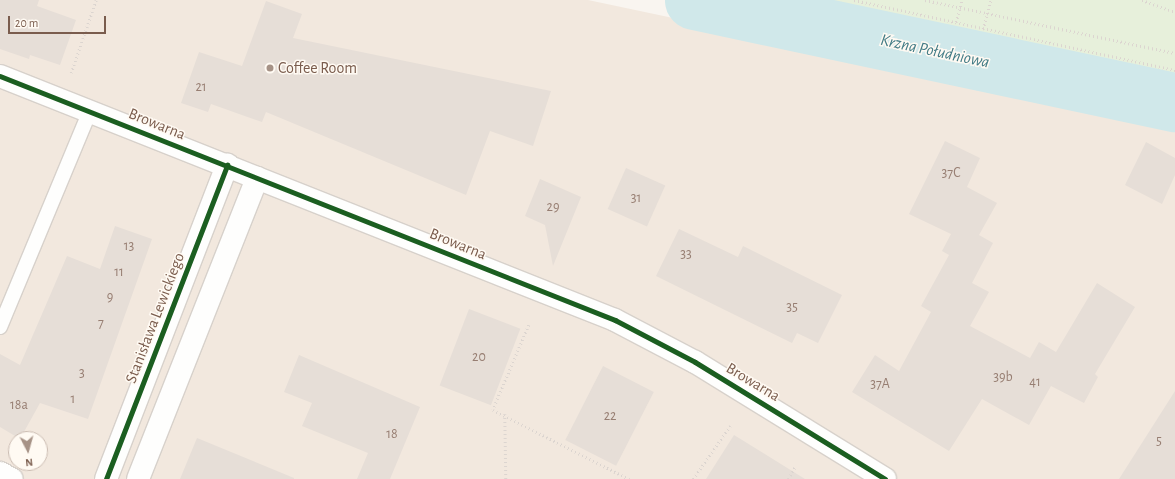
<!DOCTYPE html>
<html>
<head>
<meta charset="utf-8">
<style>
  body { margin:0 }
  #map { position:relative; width:1175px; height:479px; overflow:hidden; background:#f9f5f0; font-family:"Alegreya Sans",sans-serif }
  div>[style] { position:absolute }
  .residential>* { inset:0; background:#f2e8de }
  .green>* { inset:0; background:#e7f0db }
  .river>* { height:59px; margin:-29.5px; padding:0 29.5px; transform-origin:29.5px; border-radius:29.5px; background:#d0e8ea }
  .building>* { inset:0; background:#e6ded7; transform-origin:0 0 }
  .path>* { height:2.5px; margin-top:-1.25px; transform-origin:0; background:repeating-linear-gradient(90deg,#dcd5d0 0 1px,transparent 0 4px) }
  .roads { filter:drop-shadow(1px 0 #d7d1cb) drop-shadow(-1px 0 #d7d1cb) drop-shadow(0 1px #d7d1cb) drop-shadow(0 -1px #d7d1cb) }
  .lane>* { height:14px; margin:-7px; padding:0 7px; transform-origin:7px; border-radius:7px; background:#fefefd }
  .street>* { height:22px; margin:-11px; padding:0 11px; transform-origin:11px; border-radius:11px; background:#fefefd }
  .secondary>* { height:22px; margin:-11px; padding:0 11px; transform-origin:11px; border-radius:11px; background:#fefefd }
  .cycleway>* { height:5px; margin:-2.5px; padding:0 2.5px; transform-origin:2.5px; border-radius:2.5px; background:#1b5e20 }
  .dots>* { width:11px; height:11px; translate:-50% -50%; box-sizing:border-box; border:2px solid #fffaf3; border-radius:50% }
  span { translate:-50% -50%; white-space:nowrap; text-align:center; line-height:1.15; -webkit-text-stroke:3px #fffaf3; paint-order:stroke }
  .number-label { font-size:14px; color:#977e72 }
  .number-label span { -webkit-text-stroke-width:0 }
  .poi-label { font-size:16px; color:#7a5c4d }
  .left { translate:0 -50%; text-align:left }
  .street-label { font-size:16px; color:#7a5c4d }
  .water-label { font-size:17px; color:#437c86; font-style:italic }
  .north { position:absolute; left:8px; top:431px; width:40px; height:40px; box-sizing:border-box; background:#fffaf3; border:1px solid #cabbb1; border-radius:50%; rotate:174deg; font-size:11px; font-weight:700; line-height:16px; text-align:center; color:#7a5c4d }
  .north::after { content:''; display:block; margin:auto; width:14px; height:18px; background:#a69286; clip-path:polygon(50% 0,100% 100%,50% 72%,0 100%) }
  .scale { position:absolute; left:8px; top:16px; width:98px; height:18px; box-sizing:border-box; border:2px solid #7a5c4d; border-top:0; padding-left:5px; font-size:12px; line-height:14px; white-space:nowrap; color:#7a5c4d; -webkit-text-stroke:3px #fffaf3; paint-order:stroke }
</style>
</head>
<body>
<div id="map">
  <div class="residential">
    <i style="clip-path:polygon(evenodd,0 0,588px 0,1175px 124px,1175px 479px,0 479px,0 0,16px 439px,40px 439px,40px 463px,16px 463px,16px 439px)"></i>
  </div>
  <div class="green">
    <i style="clip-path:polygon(795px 0,1175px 0,1175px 77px)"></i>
  </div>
  <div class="river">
    <i style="left:694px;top:0;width:492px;rotate:12deg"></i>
  </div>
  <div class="building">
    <i style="clip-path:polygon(0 0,39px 0,37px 6px,76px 20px,60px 65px,30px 55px,29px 59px,0 49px)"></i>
    <i style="clip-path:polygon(266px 1px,302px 14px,293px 38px,551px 91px,533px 146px,490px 131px,466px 195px,266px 112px,262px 122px,211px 104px,208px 112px,181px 103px,199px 52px,242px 66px)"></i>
    <i style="clip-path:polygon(945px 141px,980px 158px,967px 187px,997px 203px,979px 235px,993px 243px,972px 283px,989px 292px,970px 326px,1030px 358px,1039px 342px,1056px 352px,1097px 283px,1135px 307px,1095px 374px,1098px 377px,1084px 403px,1051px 386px,1029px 425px,982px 399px,949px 451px,852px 392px,875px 355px,899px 371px,931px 312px,921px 306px,949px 255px,942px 251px,951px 234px,909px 214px)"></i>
    <i style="clip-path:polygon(1146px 142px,1175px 158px,1175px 175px,1162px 204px,1125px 185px)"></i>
    <i style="left:626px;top:168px;width:43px;height:45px;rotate:24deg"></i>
    <i style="clip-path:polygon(540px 179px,581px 197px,553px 266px,545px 225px,525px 216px)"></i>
    <i style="clip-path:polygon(115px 226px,152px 239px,88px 419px,40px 403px,20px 439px,0 427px,0 354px,20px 365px,67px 256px,100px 269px)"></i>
    <i style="clip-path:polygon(679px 229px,738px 257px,743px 246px,842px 295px,818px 343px,797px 333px,792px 343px,656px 276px)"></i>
    <i style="left:469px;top:309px;width:55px;height:82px;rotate:21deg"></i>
    <i style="clip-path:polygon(299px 355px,420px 407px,390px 479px,357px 479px,368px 453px,302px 426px,312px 403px,284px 392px)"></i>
    <i style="left:603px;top:366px;width:57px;height:83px;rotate:27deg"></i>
    <i style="clip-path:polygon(1175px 391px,1175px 479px,1119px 479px)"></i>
    <i style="clip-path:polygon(734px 435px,805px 479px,706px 479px)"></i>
    <i style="clip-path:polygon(197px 438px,294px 478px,294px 479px,180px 479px)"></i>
  </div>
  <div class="path">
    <i style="left:854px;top:0;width:329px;rotate:12.3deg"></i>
    <i style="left:925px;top:0;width:256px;rotate:12deg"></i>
    <i style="left:1142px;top:0;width:35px;rotate:20deg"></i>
    <i style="left:956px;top:22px;width:23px;rotate:-75deg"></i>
    <i style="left:983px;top:29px;width:30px;rotate:-75deg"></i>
    <i style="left:71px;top:73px;width:77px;rotate:-71.1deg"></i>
    <i style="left:529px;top:325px;width:92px;rotate:113deg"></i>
    <i style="left:493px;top:410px;width:153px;rotate:26.9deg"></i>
    <i style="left:505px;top:414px;width:65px;rotate:89.1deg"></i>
    <i style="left:693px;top:479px;width:65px;rotate:-55.1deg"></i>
    <i style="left:788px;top:479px;width:14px;rotate:-60deg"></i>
  </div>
  <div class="roads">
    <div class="lane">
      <i style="left:0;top:327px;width:234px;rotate:-67.4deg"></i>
    </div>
    <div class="street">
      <i style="left:0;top:76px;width:662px;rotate:21.64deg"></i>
      <i style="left:615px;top:320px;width:90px;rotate:27.7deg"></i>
      <i style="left:695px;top:362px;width:223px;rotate:31.6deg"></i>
      <i style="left:106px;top:479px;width:337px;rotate:-68.9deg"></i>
      <i style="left:138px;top:479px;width:324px;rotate:-68.4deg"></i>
    </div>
    <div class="secondary">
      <i style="left:0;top:473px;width:13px;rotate:27deg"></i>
    </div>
  </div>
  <div class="cycleway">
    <i style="left:0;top:76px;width:662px;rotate:21.64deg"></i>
    <i style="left:615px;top:320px;width:90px;rotate:27.7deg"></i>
    <i style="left:695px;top:362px;width:223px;rotate:31.6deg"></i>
    <i style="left:106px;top:479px;width:337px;rotate:-68.9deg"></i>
  </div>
  <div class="dots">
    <i style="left:270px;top:68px;background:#a69286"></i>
  </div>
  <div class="number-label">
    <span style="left:201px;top:87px">21</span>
    <span style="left:951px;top:173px">37C</span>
    <span style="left:636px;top:198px">31</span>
    <span style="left:553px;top:207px">29</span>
    <span style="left:129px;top:246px">13</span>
    <span style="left:686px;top:254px">33</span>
    <span style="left:119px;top:272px">11</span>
    <span style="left:110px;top:297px">9</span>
    <span style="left:792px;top:307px">35</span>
    <span style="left:101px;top:323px">7</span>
    <span style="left:479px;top:357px">20</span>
    <span style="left:82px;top:373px">3</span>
    <span style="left:1003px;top:377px">39b</span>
    <span style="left:1035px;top:382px">41</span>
    <span style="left:880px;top:384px">37A</span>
    <span style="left:73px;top:399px">1</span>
    <span style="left:19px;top:405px">18a</span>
    <span style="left:610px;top:416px">22</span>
    <span style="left:392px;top:434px">18</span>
    <span style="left:1159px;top:441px">5</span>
  </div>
  <div class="poi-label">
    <span class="left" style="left:278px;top:68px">Coffee Room</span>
  </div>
  <div class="street-label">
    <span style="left:157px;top:124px;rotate:22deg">Browarna</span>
    <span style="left:458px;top:244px;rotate:22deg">Browarna</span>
    <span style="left:155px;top:318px;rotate:-69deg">Stanisława Lewickiego</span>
    <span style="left:753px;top:382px;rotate:31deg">Browarna</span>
  </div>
  <div class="water-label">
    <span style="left:935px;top:51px;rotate:12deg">Krzna Południowa</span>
  </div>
  <div class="north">N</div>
  <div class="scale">20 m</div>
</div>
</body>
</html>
